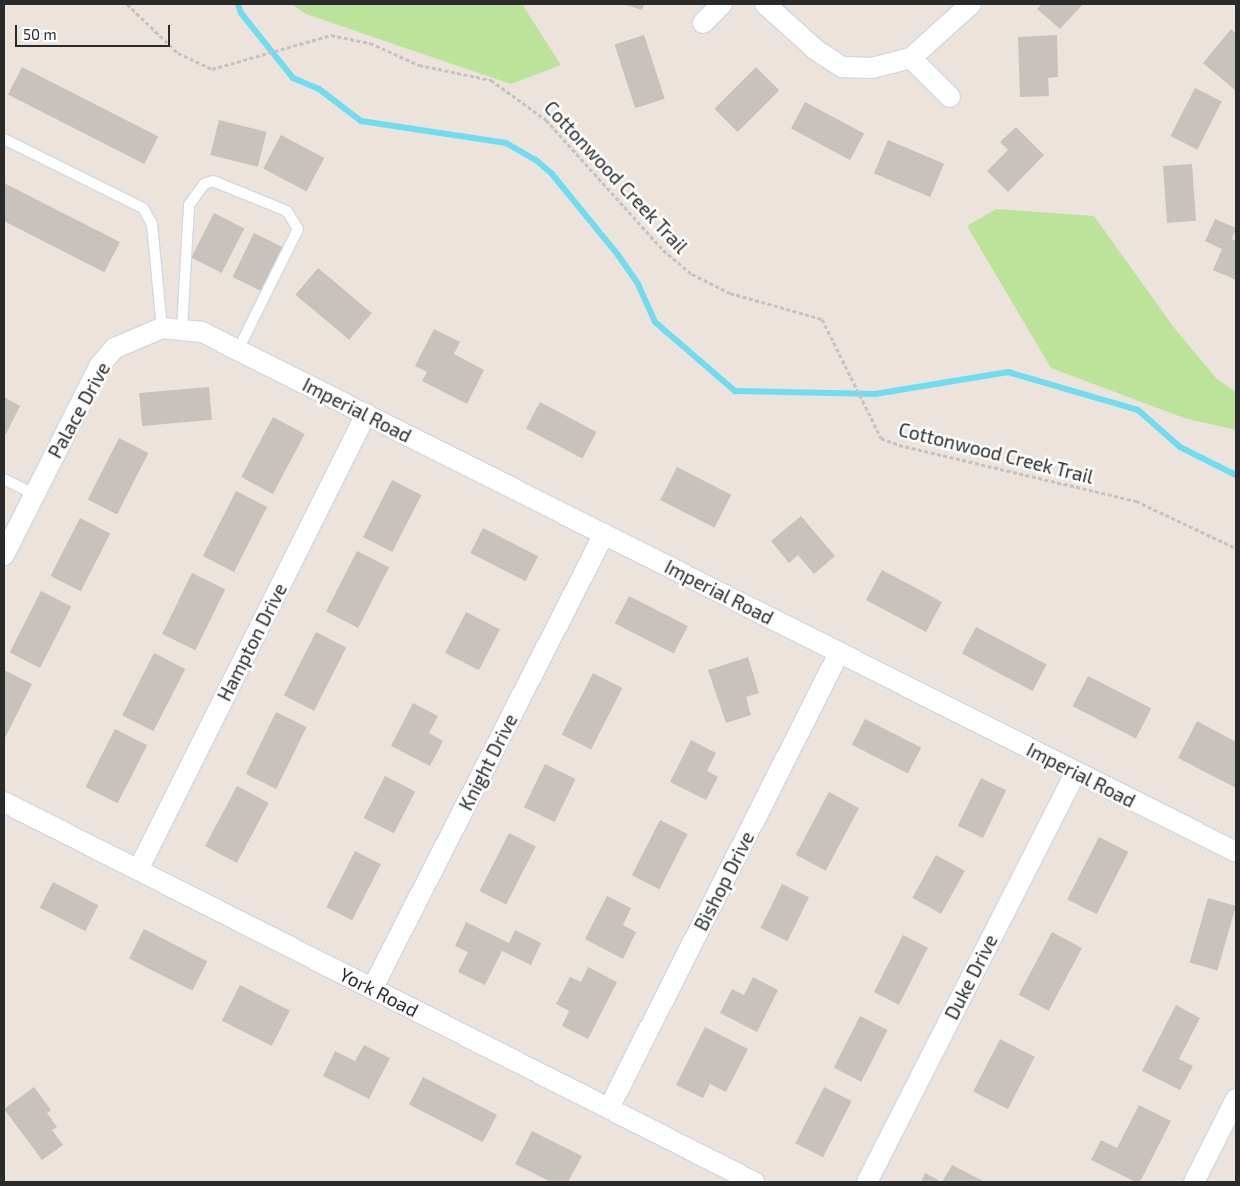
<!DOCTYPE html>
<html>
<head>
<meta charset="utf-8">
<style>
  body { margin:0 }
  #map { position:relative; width:1240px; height:1186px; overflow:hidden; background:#ece4dc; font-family:"Exo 2",sans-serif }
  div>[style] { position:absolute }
  .green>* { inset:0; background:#bbe399 }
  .stream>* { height:6px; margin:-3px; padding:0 3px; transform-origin:3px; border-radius:3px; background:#6fdcef }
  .building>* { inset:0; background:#c7c2bb; transform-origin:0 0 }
  .path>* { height:3px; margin-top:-1.5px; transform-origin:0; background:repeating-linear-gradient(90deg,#c3c3c3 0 4px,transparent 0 6.5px) }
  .roads { filter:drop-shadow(1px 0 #d2d7e3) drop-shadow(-1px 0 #d2d7e3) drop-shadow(0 1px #d2d7e3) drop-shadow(0 -1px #d2d7e3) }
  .lane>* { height:10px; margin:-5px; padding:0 5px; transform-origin:5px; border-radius:5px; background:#fff }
  .street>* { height:20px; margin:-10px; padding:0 10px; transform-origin:10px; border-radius:10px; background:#fff }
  span { translate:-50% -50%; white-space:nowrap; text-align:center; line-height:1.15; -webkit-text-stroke:5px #fff; paint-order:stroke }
  .street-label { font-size:19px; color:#2a2a2a }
  .frame { position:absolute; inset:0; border:5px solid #2a2a2a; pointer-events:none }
  .scale { position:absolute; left:15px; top:25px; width:155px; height:22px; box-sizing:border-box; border:2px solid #2a2a2a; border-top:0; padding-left:6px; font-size:15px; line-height:18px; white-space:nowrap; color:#2a2a2a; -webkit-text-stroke:4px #fff; paint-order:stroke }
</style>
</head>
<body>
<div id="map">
  <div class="green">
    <i style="clip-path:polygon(291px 4px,522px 4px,561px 65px,511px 84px,306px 14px)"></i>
    <i style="clip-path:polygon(996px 209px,1094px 216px,1175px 329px,1217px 379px,1236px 392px,1236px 430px,1184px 418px,1051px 368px,967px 226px)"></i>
  </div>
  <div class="stream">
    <i style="left:238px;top:4px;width:9px;rotate:72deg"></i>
    <i style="left:241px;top:13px;width:83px;rotate:51.3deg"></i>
    <i style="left:293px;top:78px;width:28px;rotate:23deg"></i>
    <i style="left:319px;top:89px;width:53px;rotate:37.3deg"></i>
    <i style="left:361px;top:121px;width:147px;rotate:8.6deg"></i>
    <i style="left:506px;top:143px;width:34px;rotate:30deg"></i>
    <i style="left:536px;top:160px;width:21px;rotate:41deg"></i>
    <i style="left:552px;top:174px;width:104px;rotate:50.8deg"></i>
    <i style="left:618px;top:255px;width:35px;rotate:55deg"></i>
    <i style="left:638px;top:284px;width:42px;rotate:65.9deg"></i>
    <i style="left:655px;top:322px;width:106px;rotate:40.8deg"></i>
    <i style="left:735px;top:391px;width:140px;rotate:1.2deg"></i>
    <i style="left:875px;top:394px;width:135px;rotate:-9.4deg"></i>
    <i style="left:1008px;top:372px;width:135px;rotate:16.3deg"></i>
    <i style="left:1138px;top:410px;width:56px;rotate:41.4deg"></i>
    <i style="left:1180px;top:447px;width:63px;rotate:26.6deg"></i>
  </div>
  <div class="building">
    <i style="clip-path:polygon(623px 4px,644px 4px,642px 10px)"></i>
    <i style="clip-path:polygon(1042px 4px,1083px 4px,1060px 29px,1037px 9px)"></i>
    <i style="clip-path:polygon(1231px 29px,1236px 34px,1236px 91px,1203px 63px)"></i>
    <i style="left:644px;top:35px;width:67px;height:31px;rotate:72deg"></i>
    <i style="clip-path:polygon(1057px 35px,1058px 77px,1048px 78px,1049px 96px,1020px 97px,1018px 37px)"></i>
    <i style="left:22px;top:67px;width:153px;height:31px;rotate:27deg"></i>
    <i style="left:756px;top:67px;width:33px;height:59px;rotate:45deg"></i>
    <i style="left:1195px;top:88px;width:30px;height:54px;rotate:27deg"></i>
    <i style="left:805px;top:102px;width:67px;height:30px;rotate:28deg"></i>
    <i style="left:219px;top:120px;width:49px;height:36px;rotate:14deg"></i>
    <i style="clip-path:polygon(1016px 127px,1044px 155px,1008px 192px,987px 171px,1008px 150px,1000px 142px)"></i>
    <i style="left:281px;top:135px;width:49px;height:38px;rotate:28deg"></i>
    <i style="left:888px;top:140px;width:61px;height:36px;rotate:23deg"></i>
    <i style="left:1192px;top:164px;width:57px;height:29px;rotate:86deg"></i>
    <i style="left:4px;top:183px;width:130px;height:34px;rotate:27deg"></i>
    <i style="left:214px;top:213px;width:34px;height:50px;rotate:27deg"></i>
    <i style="clip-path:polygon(1215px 219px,1236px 228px,1232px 239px,1236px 241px,1236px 280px,1213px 270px,1222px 249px,1205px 241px)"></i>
    <i style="left:254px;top:233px;width:34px;height:49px;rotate:26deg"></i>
    <i style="left:318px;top:268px;width:70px;height:35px;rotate:40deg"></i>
    <i style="clip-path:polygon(434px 329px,460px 342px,454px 354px,484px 370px,467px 404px,422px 381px,427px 372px,415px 366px)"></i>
    <i style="left:209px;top:387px;width:33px;height:70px;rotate:85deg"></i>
    <i style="clip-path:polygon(4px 397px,20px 406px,6px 434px,4px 432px)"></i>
    <i style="left:540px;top:402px;width:64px;height:30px;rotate:28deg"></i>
    <i style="left:273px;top:417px;width:36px;height:68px;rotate:28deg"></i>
    <i style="left:119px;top:438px;width:33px;height:69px;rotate:27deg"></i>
    <i style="left:677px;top:467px;width:61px;height:37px;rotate:27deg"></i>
    <i style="left:392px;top:480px;width:33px;height:64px;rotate:27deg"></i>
    <i style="left:236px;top:491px;width:35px;height:73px;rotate:27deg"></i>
    <i style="clip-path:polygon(801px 516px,835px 556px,814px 574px,798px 555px,789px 563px,771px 541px)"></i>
    <i style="left:80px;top:518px;width:34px;height:65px;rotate:27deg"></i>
    <i style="left:483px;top:528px;width:62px;height:28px;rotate:27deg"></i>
    <i style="left:357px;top:551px;width:36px;height:68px;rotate:27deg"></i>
    <i style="left:882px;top:570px;width:68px;height:34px;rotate:28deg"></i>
    <i style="left:192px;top:573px;width:37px;height:68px;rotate:26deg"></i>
    <i style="left:41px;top:591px;width:34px;height:69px;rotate:27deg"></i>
    <i style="left:629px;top:596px;width:66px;height:31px;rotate:27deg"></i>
    <i style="left:466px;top:612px;width:38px;height:46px;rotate:27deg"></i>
    <i style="left:976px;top:627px;width:80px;height:30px;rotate:28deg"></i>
    <i style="left:316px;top:632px;width:34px;height:71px;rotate:27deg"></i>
    <i style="left:154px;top:653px;width:35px;height:70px;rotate:27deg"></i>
    <i style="clip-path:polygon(748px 657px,759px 693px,746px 697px,751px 715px,726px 723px,708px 670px)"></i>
    <i style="clip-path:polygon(4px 670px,32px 684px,4px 740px)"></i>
    <i style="left:593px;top:673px;width:33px;height:69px;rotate:27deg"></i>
    <i style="left:1088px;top:676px;width:71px;height:34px;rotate:27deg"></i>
    <i style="clip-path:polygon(413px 703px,438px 716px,429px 733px,443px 741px,430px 766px,391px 746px)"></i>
    <i style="left:276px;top:712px;width:34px;height:69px;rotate:26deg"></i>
    <i style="left:865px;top:719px;width:63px;height:29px;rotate:27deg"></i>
    <i style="clip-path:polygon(1197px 721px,1236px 742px,1236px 788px,1178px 758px)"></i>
    <i style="left:115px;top:729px;width:36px;height:65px;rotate:27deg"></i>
    <i style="clip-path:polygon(691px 740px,716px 753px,707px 771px,718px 777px,706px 800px,670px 782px)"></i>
    <i style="left:545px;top:764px;width:34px;height:48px;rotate:26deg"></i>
    <i style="left:385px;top:776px;width:34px;height:47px;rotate:27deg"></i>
    <i style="left:981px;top:778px;width:28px;height:53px;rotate:26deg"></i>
    <i style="left:237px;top:786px;width:36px;height:68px;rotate:28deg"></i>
    <i style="left:829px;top:792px;width:34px;height:71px;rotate:28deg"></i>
    <i style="left:660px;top:820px;width:31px;height:62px;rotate:27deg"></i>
    <i style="left:509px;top:833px;width:30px;height:65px;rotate:27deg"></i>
    <i style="left:1099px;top:837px;width:33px;height:70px;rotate:27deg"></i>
    <i style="left:355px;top:851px;width:29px;height:63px;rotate:27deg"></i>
    <i style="left:936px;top:855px;width:33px;height:49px;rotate:29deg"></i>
    <i style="left:53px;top:882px;width:51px;height:29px;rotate:27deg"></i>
    <i style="left:782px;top:884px;width:30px;height:49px;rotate:26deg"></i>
    <i style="clip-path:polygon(607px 896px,631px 908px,623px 925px,636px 932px,623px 959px,585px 939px)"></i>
    <i style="left:1208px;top:898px;width:29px;height:67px;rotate:16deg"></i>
    <i style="clip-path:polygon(466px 922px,509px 943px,515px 930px,541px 943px,531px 965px,502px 951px,485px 985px,458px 972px,468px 952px,455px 946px)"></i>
    <i style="left:144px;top:929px;width:71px;height:33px;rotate:27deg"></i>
    <i style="left:1052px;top:932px;width:34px;height:71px;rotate:28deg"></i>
    <i style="left:903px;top:935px;width:28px;height:64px;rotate:27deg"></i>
    <i style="clip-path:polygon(588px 967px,617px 982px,588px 1039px,562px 1026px,569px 1011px,556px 1004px,570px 977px,581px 982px)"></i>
    <i style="clip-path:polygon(753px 977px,778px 990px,757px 1032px,720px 1013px,732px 989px,744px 995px)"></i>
    <i style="left:240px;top:985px;width:56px;height:40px;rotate:27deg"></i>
    <i style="clip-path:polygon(1176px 1005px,1200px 1018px,1179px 1059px,1193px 1066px,1180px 1090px,1142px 1071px)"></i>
    <i style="left:860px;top:1016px;width:31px;height:58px;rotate:27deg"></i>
    <i style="clip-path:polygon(705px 1027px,748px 1049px,726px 1092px,710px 1084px,703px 1098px,676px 1085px)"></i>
    <i style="left:1000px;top:1039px;width:39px;height:59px;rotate:27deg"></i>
    <i style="clip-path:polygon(364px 1045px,390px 1058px,369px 1099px,323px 1076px,335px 1051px,355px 1061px)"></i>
    <i style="left:423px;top:1077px;width:83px;height:31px;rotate:27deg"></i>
    <i style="clip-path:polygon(34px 1087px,51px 1110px,47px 1113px,57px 1127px,52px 1130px,63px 1145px,42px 1160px,4px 1109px)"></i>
    <i style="left:824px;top:1087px;width:31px;height:63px;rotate:27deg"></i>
    <i style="clip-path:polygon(1139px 1105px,1171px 1121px,1140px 1182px,1136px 1182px,1091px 1160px,1101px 1140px,1117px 1148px)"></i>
    <i style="clip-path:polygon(532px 1131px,582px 1156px,568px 1182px,551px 1182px,515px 1164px)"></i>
    <i style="clip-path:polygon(952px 1165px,985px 1182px,921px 1182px,925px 1173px,942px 1182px)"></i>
  </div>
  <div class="path">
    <i style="left:127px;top:4px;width:71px;rotate:43.9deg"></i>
    <i style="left:178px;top:53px;width:38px;rotate:25deg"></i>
    <i style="left:212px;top:69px;width:124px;rotate:-15.9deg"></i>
    <i style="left:331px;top:35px;width:40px;rotate:12deg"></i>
    <i style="left:370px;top:43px;width:54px;rotate:24.2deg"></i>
    <i style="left:419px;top:65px;width:74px;rotate:11.8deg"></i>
    <i style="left:491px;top:80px;width:68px;rotate:36deg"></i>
    <i style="left:546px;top:120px;width:175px;rotate:48deg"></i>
    <i style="left:663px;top:250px;width:38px;rotate:40deg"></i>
    <i style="left:692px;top:274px;width:42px;rotate:26.6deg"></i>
    <i style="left:730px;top:293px;width:96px;rotate:15.8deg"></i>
    <i style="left:822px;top:319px;width:133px;rotate:63.6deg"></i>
    <i style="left:881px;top:438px;width:19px;rotate:21deg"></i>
    <i style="left:899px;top:445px;width:244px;rotate:13.3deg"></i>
    <i style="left:1136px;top:501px;width:110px;rotate:25.2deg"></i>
  </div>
  <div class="roads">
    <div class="lane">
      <i style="left:4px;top:139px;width:155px;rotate:26.4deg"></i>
      <i style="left:143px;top:208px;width:18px;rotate:61deg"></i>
      <i style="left:152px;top:224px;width:104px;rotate:84.5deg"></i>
      <i style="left:182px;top:328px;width:123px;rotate:-86.7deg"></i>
      <i style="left:189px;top:205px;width:26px;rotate:-54deg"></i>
      <i style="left:204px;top:184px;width:9px;rotate:-18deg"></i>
      <i style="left:213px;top:181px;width:80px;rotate:22.1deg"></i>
      <i style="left:287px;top:211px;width:21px;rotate:59deg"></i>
      <i style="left:298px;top:229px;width:135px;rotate:116.4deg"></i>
      <i style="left:4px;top:479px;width:34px;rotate:27deg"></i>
    </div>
    <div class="street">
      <i style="left:765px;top:4px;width:69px;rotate:42deg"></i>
      <i style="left:816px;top:50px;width:31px;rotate:33deg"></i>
      <i style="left:842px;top:67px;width:30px;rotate:2deg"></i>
      <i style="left:872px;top:68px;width:40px;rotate:-14.4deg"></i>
      <i style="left:911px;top:58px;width:81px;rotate:-42deg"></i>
      <i style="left:703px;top:23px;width:27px;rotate:-45deg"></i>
      <i style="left:911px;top:58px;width:55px;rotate:45deg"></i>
      <i style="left:4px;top:555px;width:213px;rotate:-63.2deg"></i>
      <i style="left:100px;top:365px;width:23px;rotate:-49deg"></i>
      <i style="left:115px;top:348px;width:51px;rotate:-23.1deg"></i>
      <i style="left:162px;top:328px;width:40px;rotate:5.7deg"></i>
      <i style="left:202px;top:332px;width:1157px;rotate:26.7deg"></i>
      <i style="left:4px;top:802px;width:841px;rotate:26.87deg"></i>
      <i style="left:138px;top:870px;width:510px;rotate:-63.43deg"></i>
      <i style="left:372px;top:989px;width:511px;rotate:-62.98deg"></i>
      <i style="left:609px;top:1108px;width:510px;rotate:-63.18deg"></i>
      <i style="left:867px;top:1182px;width:459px;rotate:-63deg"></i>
      <i style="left:1194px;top:1182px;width:93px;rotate:-63.2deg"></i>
    </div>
  </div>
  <div class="street-label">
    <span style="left:616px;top:177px;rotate:47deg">Cottonwood Creek Trail</span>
    <span style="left:79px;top:410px;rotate:-61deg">Palace Drive</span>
    <span style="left:357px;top:410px;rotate:27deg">Imperial Road</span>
    <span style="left:996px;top:453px;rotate:14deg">Cottonwood Creek Trail</span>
    <span style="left:719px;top:592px;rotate:27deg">Imperial Road</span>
    <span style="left:252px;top:642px;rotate:-63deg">Hampton Drive</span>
    <span style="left:488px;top:762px;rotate:-63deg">Knight Drive</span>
    <span style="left:1081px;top:775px;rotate:27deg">Imperial Road</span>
    <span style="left:724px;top:881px;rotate:-63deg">Bishop Drive</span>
    <span style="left:971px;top:977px;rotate:-63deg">Duke Drive</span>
    <span style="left:379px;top:992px;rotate:27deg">York Road</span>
  </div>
  <div class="frame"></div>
  <div class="scale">50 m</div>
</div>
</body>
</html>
